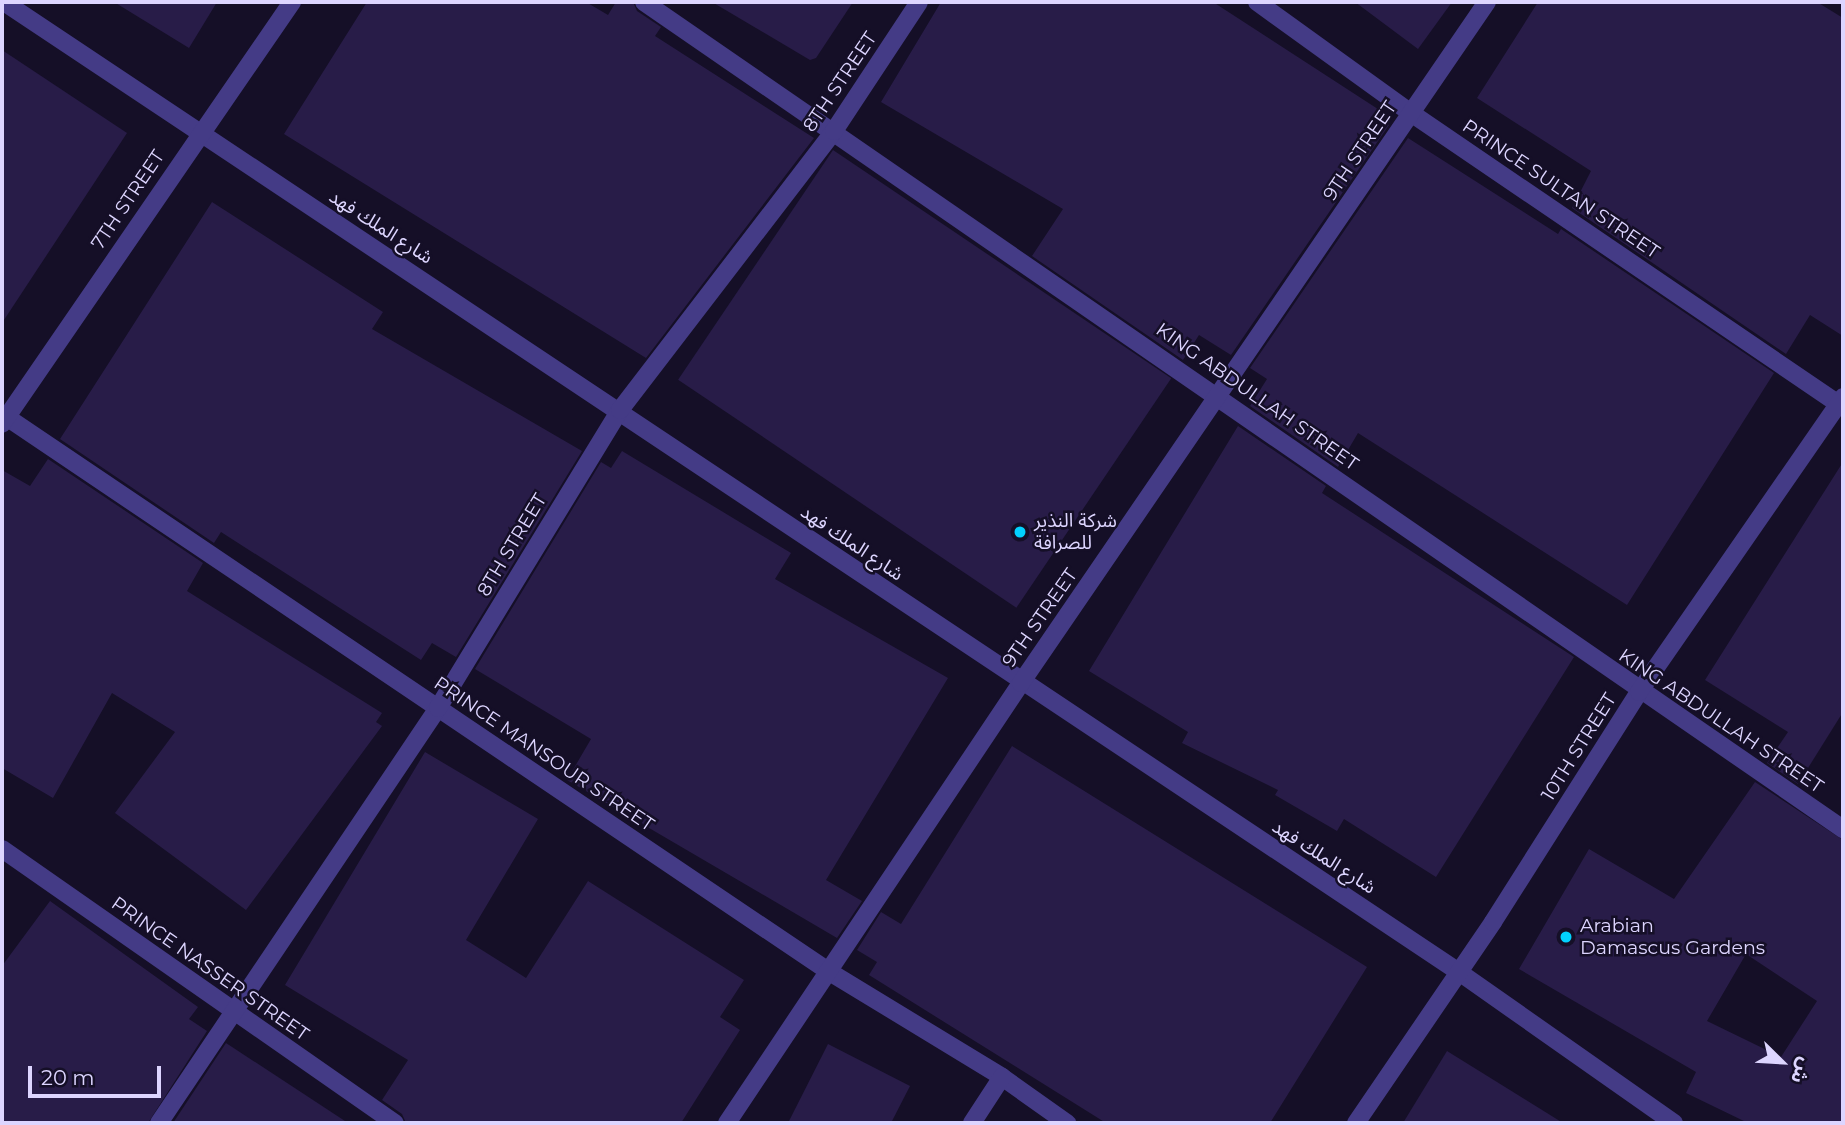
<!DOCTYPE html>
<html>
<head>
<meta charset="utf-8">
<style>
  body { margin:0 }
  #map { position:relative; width:1845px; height:1125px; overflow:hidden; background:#150f27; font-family:Montserrat,"Noto Sans Arabic",sans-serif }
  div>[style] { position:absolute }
  .building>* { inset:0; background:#281c48; transform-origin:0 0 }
  .minor>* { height:18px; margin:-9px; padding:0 9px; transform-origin:9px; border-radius:9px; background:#443b86 }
  .dots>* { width:19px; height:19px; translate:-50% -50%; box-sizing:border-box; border:4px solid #150f27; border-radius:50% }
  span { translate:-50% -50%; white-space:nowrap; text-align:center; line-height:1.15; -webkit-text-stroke:5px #150f27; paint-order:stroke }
  .street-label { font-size:19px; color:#ddd5ff }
  .poi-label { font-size:19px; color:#ddd5ff }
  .left { translate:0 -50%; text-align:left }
  .frame { position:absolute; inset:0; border:4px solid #ddd5ff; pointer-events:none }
  .north { position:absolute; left:1747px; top:1027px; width:70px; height:70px; -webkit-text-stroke:5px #150f27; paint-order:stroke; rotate:114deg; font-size:19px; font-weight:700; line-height:28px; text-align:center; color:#ddd5ff }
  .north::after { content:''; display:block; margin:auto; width:24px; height:32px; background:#ddd5ff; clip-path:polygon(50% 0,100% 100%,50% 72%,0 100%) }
  .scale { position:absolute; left:28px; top:1066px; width:133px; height:32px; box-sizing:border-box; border:4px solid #ddd5ff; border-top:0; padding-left:9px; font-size:21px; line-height:24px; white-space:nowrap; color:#ddd5ff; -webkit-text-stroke:5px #150f27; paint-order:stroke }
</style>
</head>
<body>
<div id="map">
  <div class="building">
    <i style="clip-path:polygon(114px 2px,217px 2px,189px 48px)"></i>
    <i style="clip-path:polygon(367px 2px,586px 2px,608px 15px,616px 2px,633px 2px,637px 11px,661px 27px,655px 36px,814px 138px,646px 358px,284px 134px)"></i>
    <i style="clip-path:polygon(712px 2px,853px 2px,816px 58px,810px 60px)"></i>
    <i style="clip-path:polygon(941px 2px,1213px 2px,1384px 113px,1380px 119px,1389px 125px,1231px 355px,1199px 335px,1183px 360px,1032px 256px,1063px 209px,881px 102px)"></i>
    <i style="clip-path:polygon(1355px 2px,1452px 2px,1418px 49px)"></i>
    <i style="clip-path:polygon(1538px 2px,1817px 2px,1843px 18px,1843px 336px,1810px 315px,1786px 354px,1572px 208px,1591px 171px,1477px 98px)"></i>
    <i style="clip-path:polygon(2px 50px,127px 133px,2px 323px)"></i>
    <i style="clip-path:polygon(1408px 138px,1558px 234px,1561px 229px,1774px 373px,1627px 605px,1358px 433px,1338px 467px,1250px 406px,1267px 379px,1250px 368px)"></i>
    <i style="left:833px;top:150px;width:408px;height:277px;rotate:34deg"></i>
    <i style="clip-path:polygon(212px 202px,383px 312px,372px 329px,582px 451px,456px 657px,432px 643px,421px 660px,221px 532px,214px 543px,60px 439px)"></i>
    <i style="clip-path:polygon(1238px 426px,1326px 486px,1322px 493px,1574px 657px,1436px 877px,1344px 819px,1337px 831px,1275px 795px,1278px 790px,1182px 743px,1188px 732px,1089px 671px)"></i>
    <i style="clip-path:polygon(622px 451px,791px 553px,775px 579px,948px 678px,826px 880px,862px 901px,837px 938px,567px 780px,591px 739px,475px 669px,601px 462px,611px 468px)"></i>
    <i style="clip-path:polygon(48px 459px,203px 563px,187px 591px,382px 713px,376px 722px,382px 726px,246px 910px,115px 813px,175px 732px,112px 693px,53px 798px,2px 768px,2px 470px,30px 486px)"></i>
    <i style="clip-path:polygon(1843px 462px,1843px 712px,1798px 784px,1767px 763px,1788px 732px,1705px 680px)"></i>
    <i style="clip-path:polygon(1012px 746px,1367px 967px,1270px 1123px,1106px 1123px,869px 975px,877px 962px,857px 950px,881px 912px,901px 924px)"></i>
    <i style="clip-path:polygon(425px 752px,538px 819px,466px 940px,526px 978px,588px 881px,744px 980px,720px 1017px,740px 1030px,681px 1123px,406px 1123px,402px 1114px,382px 1100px,408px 1060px,285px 985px)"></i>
    <i style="clip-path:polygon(evenodd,1755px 782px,1843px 840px,1843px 1123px,1748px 1123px,1686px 1093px,1696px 1072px,1519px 969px,1589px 849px,1674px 899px,1755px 782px,1746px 954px,1817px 1001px,1781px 1057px,1707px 1021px,1746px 954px)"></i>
    <i style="clip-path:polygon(50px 901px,198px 1007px,189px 1019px,207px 1031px,148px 1123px,2px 1123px,2px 966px)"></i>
    <i style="clip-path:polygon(226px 1043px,348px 1123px,173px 1123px)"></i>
    <i style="clip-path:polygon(828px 1044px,910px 1086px,891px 1123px,788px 1123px)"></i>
    <i style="clip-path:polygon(1447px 1051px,1563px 1123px,1403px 1123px)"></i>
  </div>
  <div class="minor">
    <i style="left:4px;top:2px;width:1749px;rotate:33.69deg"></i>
    <i style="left:1459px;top:972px;width:263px;rotate:35.1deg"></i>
    <i style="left:644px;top:2px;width:1457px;rotate:34.6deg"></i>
    <i style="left:1257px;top:2px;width:190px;rotate:35.8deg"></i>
    <i style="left:1411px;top:113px;width:523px;rotate:34.24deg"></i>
    <i style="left:2px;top:414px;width:996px;rotate:33.99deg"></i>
    <i style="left:828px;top:971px;width:204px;rotate:31.3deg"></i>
    <i style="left:1002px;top:1077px;width:80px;rotate:35.3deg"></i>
    <i style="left:2px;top:424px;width:512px;rotate:-55.5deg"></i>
    <i style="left:2px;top:849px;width:479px;rotate:34.9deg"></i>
    <i style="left:159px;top:1123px;width:500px;rotate:-56.09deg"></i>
    <i style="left:438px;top:708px;width:349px;rotate:-58.6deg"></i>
    <i style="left:620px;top:410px;width:352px;rotate:-52.5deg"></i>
    <i style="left:834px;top:131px;width:154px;rotate:-56.6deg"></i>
    <i style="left:727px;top:1123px;width:529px;rotate:-56.25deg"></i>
    <i style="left:1021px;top:683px;width:825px;rotate:-55.62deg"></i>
    <i style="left:972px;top:1123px;width:55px;rotate:-56.9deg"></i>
    <i style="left:1356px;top:1123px;width:243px;rotate:-55.7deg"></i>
    <i style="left:1493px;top:922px;width:272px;rotate:-57.6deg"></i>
    <i style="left:1639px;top:692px;width:359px;rotate:-55.3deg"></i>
  </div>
  <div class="dots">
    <i style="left:1020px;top:532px;background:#02d1fe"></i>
    <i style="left:1566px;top:937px;background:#02d1fe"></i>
  </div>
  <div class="street-label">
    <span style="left:840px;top:82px;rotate:-56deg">8TH STREET</span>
    <span style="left:1360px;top:151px;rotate:-56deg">9TH STREET</span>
    <span style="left:1561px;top:189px;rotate:34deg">PRINCE SULTAN STREET</span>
    <span style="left:128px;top:200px;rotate:-56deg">7TH STREET</span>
    <span style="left:381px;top:227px;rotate:33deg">شارع الملك فهد</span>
    <span style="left:1257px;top:397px;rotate:35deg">KING ABDULLAH STREET</span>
    <span style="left:852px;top:543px;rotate:34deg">شارع الملك فهد</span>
    <span style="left:512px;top:545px;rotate:-59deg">8TH STREET</span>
    <span style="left:1040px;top:618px;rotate:-55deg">9TH STREET</span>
    <span style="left:1721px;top:721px;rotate:34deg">KING ABDULLAH STREET</span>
    <span style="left:1579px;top:747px;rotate:-58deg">10TH STREET</span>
    <span style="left:544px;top:754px;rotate:34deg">PRINCE MANSOUR STREET</span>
    <span style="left:1324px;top:857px;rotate:33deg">شارع الملك فهد</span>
    <span style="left:210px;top:969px;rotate:35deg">PRINCE NASSER STREET</span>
  </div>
  <div class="poi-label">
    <span class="left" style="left:1034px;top:532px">شركة النذير<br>للصرافة</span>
    <span class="left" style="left:1580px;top:937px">Arabian<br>Damascus Gardens</span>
  </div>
  <div class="frame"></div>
  <div class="north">ش</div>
  <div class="scale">20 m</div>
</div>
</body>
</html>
